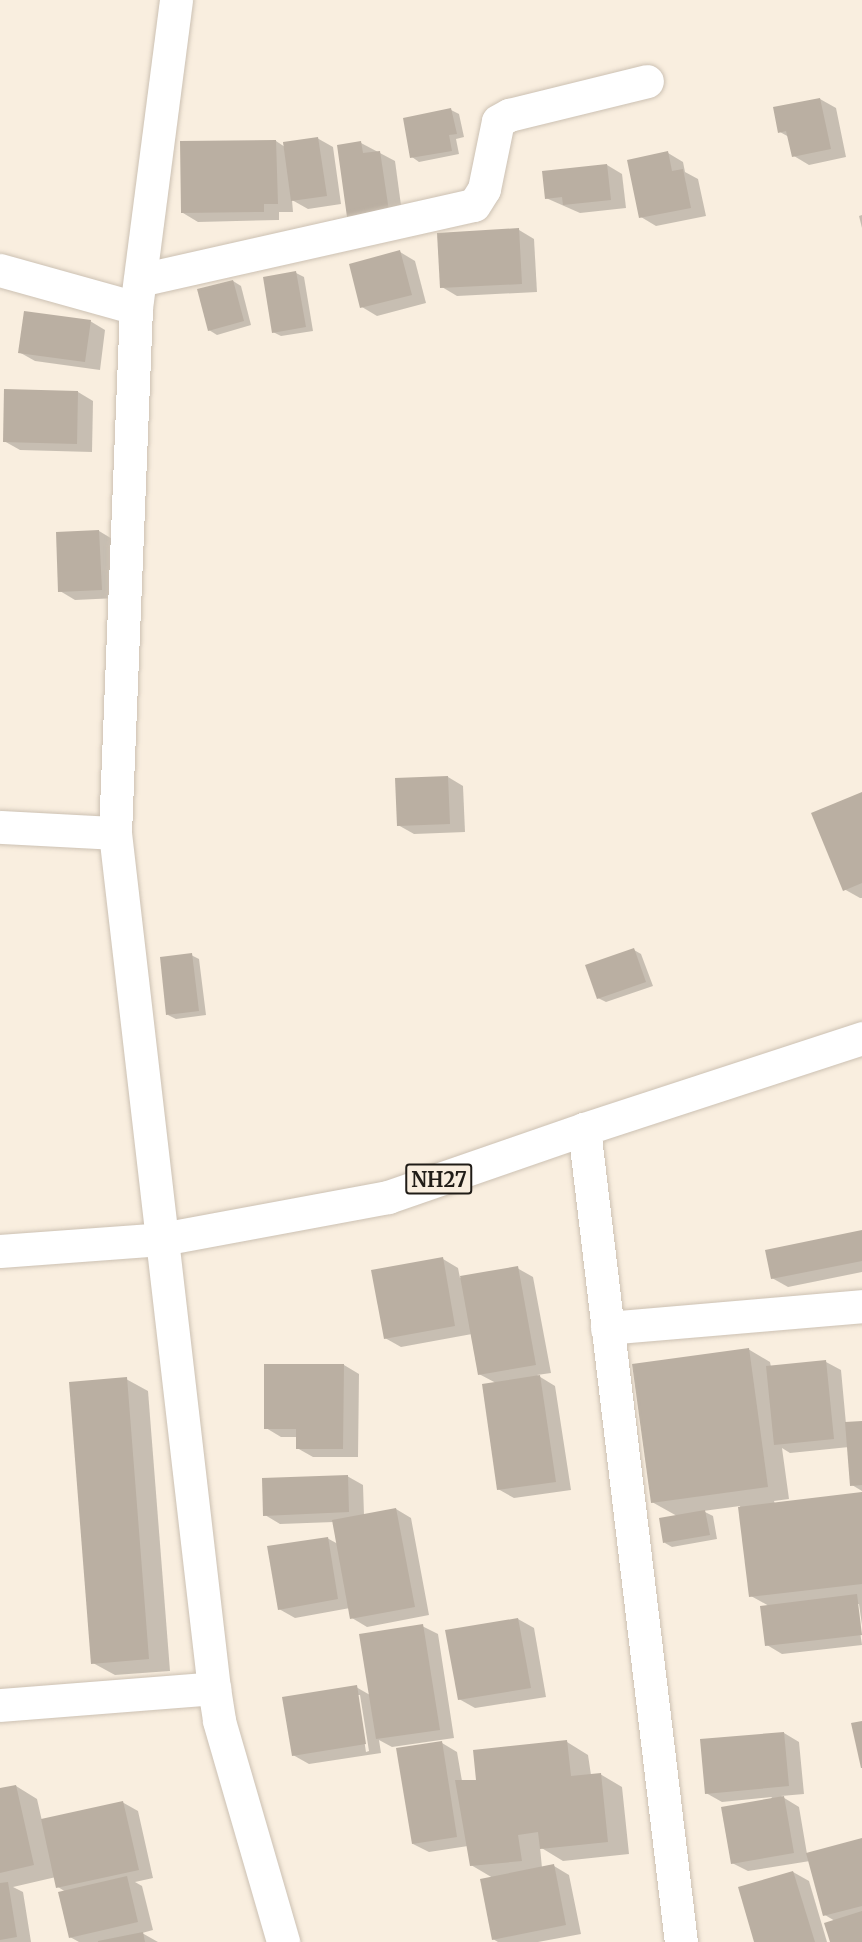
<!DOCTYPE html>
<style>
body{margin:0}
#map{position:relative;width:862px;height:1942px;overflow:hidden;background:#f9eedf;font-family:Merriweather,serif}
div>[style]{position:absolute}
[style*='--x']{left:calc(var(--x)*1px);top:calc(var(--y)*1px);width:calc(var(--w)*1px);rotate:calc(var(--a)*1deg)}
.shadow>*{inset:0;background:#0003}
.building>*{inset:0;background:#baafa2}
.roads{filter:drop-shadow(0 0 2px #ccc1b3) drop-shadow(0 0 2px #ccc1b3)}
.minor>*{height:33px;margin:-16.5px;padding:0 16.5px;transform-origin:16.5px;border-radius:16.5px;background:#fff}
.highway>*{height:33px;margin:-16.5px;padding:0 16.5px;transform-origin:16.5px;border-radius:16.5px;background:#fff}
span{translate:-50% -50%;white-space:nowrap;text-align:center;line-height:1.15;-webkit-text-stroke:4.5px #f9eedf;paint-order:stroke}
.shield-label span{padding:2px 4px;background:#f9eedf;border:2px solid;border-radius:4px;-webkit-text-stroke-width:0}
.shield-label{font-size:20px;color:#201c17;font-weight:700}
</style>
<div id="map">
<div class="shadow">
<i style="clip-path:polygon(820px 99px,836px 108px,846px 157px,809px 165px,794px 156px,789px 137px,780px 132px)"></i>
<i style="clip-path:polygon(451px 110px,459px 114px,464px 137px,456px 139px,459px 154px,419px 162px,412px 157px)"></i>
<i style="clip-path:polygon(317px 138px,333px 147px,341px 204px,308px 209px,292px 200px,293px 212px,279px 212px,279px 220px,198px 222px,183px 213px,276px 141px,285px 147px)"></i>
<i style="clip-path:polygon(361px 143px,395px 161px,403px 220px,364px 225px)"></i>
<i style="clip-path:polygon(668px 153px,683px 162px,685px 172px,698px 179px,706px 216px,656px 226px,641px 217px)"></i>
<i style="clip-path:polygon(607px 165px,622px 174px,626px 208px,580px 213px,546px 198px)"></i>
<i style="clip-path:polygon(862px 215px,862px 228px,859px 216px)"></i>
<i style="clip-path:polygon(519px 230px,534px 239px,537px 292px,457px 296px,442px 287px)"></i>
<i style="clip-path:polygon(400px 252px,415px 261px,426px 303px,377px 316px,362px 307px)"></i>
<i style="clip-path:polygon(296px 273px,304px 277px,313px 331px,281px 336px,273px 332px)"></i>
<i style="clip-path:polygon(233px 281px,241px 286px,251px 325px,217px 335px,209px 330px)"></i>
<i style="clip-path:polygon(90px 321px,105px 330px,100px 370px,35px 361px,19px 352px)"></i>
<i style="clip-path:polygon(78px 392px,93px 401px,92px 452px,20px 450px,4px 441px)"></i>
<i style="clip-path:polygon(99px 531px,114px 540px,117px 598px,75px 600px,60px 591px)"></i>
<i style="clip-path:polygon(448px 777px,463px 786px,465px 832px,414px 834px,398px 825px)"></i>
<i style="clip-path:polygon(862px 793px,862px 898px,860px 898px,844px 889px)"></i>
<i style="clip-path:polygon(634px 950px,641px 954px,653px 986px,606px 1002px,598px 998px)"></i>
<i style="clip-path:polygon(191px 955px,199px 959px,206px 1015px,176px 1019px,168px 1015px)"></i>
<i style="clip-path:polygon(862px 1232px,862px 1272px,788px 1287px,772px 1278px)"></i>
<i style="clip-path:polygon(443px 1259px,458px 1268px,460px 1278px,517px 1268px,533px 1277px,551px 1373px,537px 1375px,555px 1386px,571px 1490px,514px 1498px,498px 1489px,496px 1383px,479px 1374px,472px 1334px,401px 1347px,385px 1338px)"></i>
<i style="clip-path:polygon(748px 1349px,770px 1362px,771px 1367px,826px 1362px,841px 1370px,846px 1424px,862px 1422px,862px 1491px,852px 1485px,849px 1447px,790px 1453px,782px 1448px,789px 1499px,774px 1501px,775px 1504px,862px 1493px,862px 1625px,859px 1604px,856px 1604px,862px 1645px,782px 1654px,767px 1645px,769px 1606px,751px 1596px,740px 1506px,703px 1511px,713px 1516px,717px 1539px,672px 1547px,665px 1543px,677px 1516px,652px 1502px)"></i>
<i style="clip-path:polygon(344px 1365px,359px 1374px,358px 1457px,313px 1457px,297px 1448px,297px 1437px,281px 1437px,266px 1428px,265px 1366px)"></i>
<i style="clip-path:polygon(126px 1379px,148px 1391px,170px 1671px,115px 1675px,93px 1663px)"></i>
<i style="clip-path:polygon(347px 1476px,363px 1485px,364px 1515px,396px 1509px,411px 1518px,429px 1615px,367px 1627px,352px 1618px,350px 1608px,295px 1618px,279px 1609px,327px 1538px,338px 1544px,334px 1522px,280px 1524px,265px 1515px)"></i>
<i style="clip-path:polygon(518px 1619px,534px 1628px,546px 1697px,475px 1708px,459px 1699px)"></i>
<i style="clip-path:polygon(evenodd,422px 1626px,438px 1634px,454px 1738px,392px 1747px,379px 1740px,381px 1753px,309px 1764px,293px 1755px,356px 1687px,370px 1695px,422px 1626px,357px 1695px,360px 1695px,369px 1751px,366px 1752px,357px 1695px)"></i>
<i style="clip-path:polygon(784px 1733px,799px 1742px,804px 1794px,781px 1796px,799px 1807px,807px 1854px,862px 1840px,862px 1942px,832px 1942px,835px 1921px,825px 1915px,810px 1861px,748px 1871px,732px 1863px,772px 1797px,722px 1802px,706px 1793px)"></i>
<i style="clip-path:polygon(567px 1742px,588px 1755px,591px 1775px,600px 1774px,622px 1787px,629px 1854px,563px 1861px,540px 1847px,542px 1868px,554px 1866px,569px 1875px,581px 1934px,538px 1942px,498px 1942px,493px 1939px,493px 1878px,471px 1865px,468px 1846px,429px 1852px,413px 1844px,442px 1743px,457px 1752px,462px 1781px,478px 1782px)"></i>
<i style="clip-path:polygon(16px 1786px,37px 1799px,42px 1821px,122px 1802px,138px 1811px,153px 1878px,135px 1882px,142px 1886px,153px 1930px,142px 1933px,158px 1942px,79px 1942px,70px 1937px,66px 1892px,58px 1887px,56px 1877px,13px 1887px,23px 1892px,31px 1942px,0 1942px,0 1790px)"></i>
<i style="clip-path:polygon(793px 1872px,809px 1881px,827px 1942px,755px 1942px)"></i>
</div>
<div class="building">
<i style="clip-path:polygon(820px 98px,831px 149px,792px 157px,786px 131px,778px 133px,773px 107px)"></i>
<i style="clip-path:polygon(451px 108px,457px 134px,449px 135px,452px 151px,410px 158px,403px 118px)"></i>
<i style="clip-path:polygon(318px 137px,327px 196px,291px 201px,283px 142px)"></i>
<i style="clip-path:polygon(276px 140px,278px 204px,264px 204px,264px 212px,181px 213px,180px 141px)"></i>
<i style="clip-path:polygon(361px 141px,363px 153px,380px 151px,389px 211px,347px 217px,337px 145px)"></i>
<i style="clip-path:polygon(668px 151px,672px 171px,683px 169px,691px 208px,639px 218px,627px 160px)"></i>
<i style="clip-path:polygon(607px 164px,611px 200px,563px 205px,562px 197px,545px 199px,542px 171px)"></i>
<i style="clip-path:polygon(519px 228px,522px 284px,440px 288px,437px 233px)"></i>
<i style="clip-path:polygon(400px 250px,412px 295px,360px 308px,349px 264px)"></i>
<i style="clip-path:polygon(296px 271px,306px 327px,272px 333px,263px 277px)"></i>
<i style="clip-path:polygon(233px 280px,244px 321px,208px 331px,197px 289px)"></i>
<i style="clip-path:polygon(24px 311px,91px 320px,85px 362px,18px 353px)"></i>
<i style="clip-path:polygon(4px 389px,78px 391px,77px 444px,3px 442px)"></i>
<i style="clip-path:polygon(99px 530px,102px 590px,58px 592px,56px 532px)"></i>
<i style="clip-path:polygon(448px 776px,450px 824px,397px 826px,395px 778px)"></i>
<i style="clip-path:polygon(862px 792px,862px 883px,843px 891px,811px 813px)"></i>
<i style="clip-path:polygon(634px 948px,646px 982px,597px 999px,585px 965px)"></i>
<i style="clip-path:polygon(192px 953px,199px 1011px,166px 1015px,160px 957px)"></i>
<i style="clip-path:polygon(862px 1230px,862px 1261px,771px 1279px,765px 1250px)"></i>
<i style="clip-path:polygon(443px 1257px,455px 1326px,384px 1339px,371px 1270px)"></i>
<i style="clip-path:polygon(518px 1266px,536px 1365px,478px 1375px,460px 1276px)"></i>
<i style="clip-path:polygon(749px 1348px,768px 1487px,651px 1503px,632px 1364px)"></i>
<i style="clip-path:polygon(826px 1360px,834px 1439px,774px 1445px,766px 1366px)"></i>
<i style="clip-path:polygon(264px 1364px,344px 1364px,343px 1449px,296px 1449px,296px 1429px,264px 1429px)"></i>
<i style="clip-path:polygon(540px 1375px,556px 1482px,497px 1490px,482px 1384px)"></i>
<i style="clip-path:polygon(127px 1377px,149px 1659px,91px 1664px,69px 1382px)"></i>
<i style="clip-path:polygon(862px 1421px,862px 1485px,850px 1486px,845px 1422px)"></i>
<i style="clip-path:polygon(348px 1475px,349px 1512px,263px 1516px,262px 1478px)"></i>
<i style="clip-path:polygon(862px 1492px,862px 1584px,749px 1597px,738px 1507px)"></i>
<i style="clip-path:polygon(396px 1508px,415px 1607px,350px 1619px,332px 1520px)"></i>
<i style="clip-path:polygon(705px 1510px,710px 1535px,663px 1543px,659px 1518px)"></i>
<i style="clip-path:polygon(328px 1537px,338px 1599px,278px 1610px,267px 1546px)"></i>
<i style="clip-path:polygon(857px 1594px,862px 1635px,765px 1646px,760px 1606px)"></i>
<i style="clip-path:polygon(518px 1618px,531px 1688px,458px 1700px,445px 1630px)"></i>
<i style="clip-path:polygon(423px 1624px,440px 1730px,376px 1739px,359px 1634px)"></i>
<i style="clip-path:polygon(357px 1685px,366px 1744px,292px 1756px,282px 1697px)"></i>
<i style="clip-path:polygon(862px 1721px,862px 1768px,861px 1768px,851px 1723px)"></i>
<i style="clip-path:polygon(784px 1732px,789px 1786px,705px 1794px,700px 1739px)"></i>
<i style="clip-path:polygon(567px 1740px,571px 1776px,601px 1773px,608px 1842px,540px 1849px,538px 1832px,518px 1835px,522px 1861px,470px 1866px,455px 1780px,476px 1780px,473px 1750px)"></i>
<i style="clip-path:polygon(442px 1741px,457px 1837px,412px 1844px,396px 1748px)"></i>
<i style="clip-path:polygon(16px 1785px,34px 1865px,0 1873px,0 1788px)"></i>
<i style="clip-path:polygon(784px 1796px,794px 1853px,731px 1864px,721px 1807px)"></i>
<i style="clip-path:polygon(123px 1801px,139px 1870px,56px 1888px,41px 1819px)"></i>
<i style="clip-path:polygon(862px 1838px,862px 1906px,823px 1916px,806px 1853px)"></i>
<i style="clip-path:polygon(554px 1864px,566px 1925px,492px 1940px,480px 1879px)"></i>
<i style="clip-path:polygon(793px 1871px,815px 1942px,754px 1942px,738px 1887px)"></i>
<i style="clip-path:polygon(127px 1876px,138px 1922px,69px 1938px,58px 1892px)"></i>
<i style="clip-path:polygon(8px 1882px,17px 1937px,0 1940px,0 1883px)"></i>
<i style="clip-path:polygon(862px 1911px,862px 1942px,830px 1942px,824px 1923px)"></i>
<i style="clip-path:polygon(143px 1932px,145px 1942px,98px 1942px,98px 1941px)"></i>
</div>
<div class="roads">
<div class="minor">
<i style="--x:176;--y:0;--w:311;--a:97.4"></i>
<i style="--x:136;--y:308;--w:525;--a:92.29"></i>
<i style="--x:115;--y:833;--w:861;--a:83.4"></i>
<i style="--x:214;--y:1688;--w:33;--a:81"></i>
<i style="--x:219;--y:1721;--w:230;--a:73.8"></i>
<i style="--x:0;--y:270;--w:141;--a:15.6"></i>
<i style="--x:140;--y:280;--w:342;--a:-12.7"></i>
<i style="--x:474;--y:205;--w:19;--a:-58"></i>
<i style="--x:484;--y:189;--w:69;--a:-78.4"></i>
<i style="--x:498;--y:121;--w:13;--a:-29"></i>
<i style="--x:509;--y:115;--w:142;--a:-13.8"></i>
<i style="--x:0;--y:827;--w:115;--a:3"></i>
<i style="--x:584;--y:1129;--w:819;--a:83.2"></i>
<i style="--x:607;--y:1328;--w:256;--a:-4.9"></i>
<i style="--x:0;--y:1705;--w:215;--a:-4.5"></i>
</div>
<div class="highway">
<i style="--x:0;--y:1251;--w:162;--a:-4.2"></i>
<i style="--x:162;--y:1239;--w:230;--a:-10.5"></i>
<i style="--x:388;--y:1197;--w:207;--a:-19.1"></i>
<i style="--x:584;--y:1129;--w:293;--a:-18.1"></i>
</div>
</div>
<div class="shield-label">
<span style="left:439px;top:1179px">NH27</span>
</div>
</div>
